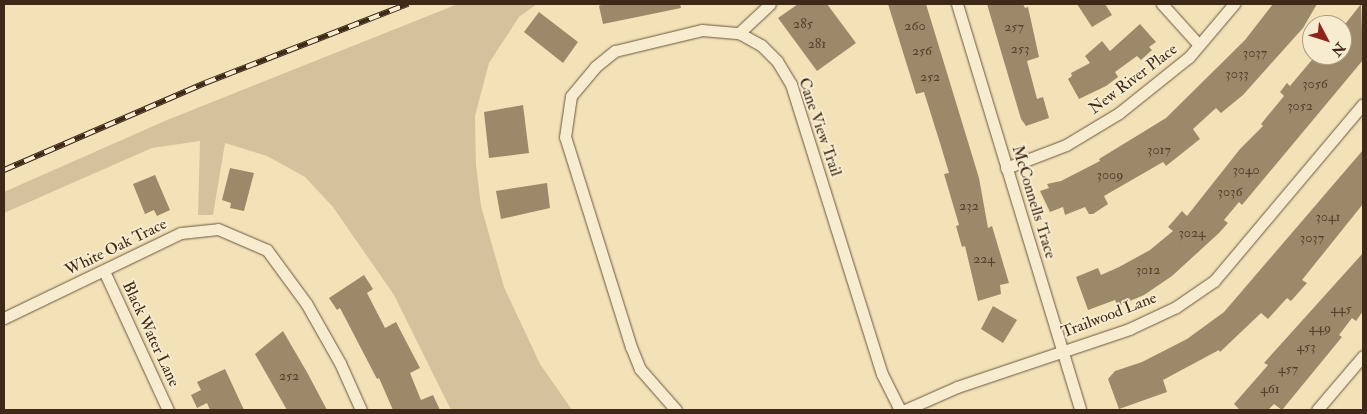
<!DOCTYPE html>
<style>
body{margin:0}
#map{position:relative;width:1367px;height:414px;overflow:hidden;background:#f3e2b7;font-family:"IM FELL Double Pica",serif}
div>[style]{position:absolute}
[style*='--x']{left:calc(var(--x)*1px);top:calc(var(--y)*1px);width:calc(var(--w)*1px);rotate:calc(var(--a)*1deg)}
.green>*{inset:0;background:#d4c29c}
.building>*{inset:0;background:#9c896a}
.roads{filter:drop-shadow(0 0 1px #6b563f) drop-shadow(0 0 1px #6b563f)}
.minor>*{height:11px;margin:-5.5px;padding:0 5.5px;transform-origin:5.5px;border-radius:5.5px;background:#f7ecd0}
.rail>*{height:5.5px;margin-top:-2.75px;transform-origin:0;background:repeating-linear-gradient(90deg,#f7ecd0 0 11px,#3e2817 0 22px);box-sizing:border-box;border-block:1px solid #3e2817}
span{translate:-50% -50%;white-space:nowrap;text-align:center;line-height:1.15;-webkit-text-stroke:4px #f7ecd0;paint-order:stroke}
.number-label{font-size:14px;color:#56402c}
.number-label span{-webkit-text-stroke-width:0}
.street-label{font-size:16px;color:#3e2817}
.frame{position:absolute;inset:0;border:5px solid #3e2817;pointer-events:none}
.north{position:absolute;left:1302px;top:15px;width:50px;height:50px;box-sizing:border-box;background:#f7ecd0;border:1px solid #ad9e86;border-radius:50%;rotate:130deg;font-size:14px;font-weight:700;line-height:20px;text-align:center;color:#3e2817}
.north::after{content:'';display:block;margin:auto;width:18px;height:22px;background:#8f2418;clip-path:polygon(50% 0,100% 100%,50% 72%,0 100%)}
</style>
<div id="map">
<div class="green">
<i style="clip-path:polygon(458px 4px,537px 4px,519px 17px,489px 63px,475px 116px,476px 165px,481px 206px,504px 287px,540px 364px,572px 410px,451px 410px,394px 295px,333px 207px,305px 177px,267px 156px,225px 143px,213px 215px,198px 215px,200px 141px,152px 148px,4px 213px,4px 192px,167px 120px)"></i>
</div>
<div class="building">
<i style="clip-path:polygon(603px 4px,680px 4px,681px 8px,603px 24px,599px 6px)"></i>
<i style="clip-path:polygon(798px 4px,827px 4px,856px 43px,817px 71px,778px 18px)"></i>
<i style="clip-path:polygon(888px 4px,926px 4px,979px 178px,988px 228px,992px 226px,1009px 283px,1000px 285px,1001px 294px,978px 301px,965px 246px,962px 247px,956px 226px,959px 225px,944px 174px,949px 173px,940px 143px,924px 92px,916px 94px)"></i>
<i style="clip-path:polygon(987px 4px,1023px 4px,1025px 8px,1028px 7px,1039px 57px,1027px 61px,1037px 99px,1043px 97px,1049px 118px,1026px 126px,1021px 119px)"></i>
<i style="clip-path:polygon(1077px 4px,1105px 4px,1112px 15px,1092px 27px)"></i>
<i style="clip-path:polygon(1273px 4px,1317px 4px,1303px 28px,1243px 95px,1221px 113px,1216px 108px,1193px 129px,1200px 139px,1166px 166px,1163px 162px,1104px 196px,1108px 204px,1093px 214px,1089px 214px,1085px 207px,1065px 215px,1063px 207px,1050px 212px,1040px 191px,1049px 188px,1047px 184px,1061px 181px,1100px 161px,1099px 159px,1166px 118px,1245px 40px)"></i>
<i style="clip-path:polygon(1361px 4px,1363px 60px,1242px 205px,1239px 202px,1224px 220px,1228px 223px,1219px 233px,1172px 276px,1144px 295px,1118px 306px,1115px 300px,1088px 310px,1076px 277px,1098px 268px,1101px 275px,1119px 267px,1150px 250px,1173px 231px,1168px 227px,1182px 211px,1187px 216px,1240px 149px,1263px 126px,1261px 124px,1284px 96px,1280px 92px,1287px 83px,1290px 86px,1316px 55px,1342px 55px,1342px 28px)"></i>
<i style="clip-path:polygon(539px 12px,578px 42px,563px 63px,524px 32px)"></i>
<i style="clip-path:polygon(1140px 24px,1156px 42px,1149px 47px,1152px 50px,1141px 60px,1137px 56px,1115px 72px,1118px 77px,1106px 86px,1079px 99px,1068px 79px,1072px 76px,1071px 73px,1090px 63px,1085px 56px,1102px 41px,1110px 51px)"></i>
<i style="clip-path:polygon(523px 105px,529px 153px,489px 158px,484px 112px)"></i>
<i style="clip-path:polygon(1363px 150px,1363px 204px,1302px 280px,1307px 283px,1291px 301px,1287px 298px,1268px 319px,1261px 313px,1220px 352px,1219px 350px,1163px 380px,1167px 392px,1119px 409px,1108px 379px,1115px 371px,1142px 362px,1187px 339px,1224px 312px)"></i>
<i style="clip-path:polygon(230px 168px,254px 173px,244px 211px,230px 208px,231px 203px,222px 200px)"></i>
<i style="clip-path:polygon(155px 175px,170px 210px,157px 216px,154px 210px,145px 214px,133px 184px)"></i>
<i style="clip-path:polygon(547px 183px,550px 208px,501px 219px,496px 191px)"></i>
<i style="clip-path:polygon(1363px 253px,1363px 311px,1356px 321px,1352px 318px,1339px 335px,1342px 337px,1282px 410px,1274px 404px,1268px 410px,1240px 410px,1234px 404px,1268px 365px,1264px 363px)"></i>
<i style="clip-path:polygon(364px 275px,373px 289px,367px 293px,385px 328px,396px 322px,420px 368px,410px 373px,421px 400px,433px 395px,440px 410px,393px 410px,379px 378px,377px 379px,340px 308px,337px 310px,329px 298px)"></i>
<i style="clip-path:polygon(993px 306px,1017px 320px,1003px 343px,981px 329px)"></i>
<i style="clip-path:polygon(283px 331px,308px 374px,327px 410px,287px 410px,255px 354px)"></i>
<i style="clip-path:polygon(225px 369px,244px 410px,210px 410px,207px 403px,197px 408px,191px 395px,201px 390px,197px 382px)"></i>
</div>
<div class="roads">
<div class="minor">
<i style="--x:957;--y:4;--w:424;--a:73.1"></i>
<i style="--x:1162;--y:4;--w:55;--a:47.9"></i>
<i style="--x:739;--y:33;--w:42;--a:-43.1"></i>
<i style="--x:1006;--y:168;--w:64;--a:-21"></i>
<i style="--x:1066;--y:145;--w:62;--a:-31.1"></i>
<i style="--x:1119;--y:113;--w:90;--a:-38.7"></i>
<i style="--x:1189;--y:57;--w:70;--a:-49.7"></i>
<i style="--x:104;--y:271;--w:153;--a:65.3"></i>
<i style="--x:4;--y:318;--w:196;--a:-25.7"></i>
<i style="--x:181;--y:233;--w:37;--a:-6"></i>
<i style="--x:218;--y:229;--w:53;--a:23.2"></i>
<i style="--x:267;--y:250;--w:66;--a:53.7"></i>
<i style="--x:306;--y:303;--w:69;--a:60.5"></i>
<i style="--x:340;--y:363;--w:51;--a:65.9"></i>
<i style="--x:676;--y:410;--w:55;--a:-131.3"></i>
<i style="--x:640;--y:369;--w:24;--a:-112"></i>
<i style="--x:631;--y:347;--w:220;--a:-107.4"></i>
<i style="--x:565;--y:137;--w:41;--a:-81.7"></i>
<i style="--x:571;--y:96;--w:38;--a:-50"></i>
<i style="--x:595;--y:67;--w:26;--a:-39"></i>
<i style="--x:615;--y:51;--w:89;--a:-13.6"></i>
<i style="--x:702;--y:30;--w:37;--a:5"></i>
<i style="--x:739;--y:33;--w:25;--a:29"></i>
<i style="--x:761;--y:45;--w:23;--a:45"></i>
<i style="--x:777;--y:61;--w:27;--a:59"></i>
<i style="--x:791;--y:84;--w:304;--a:72.6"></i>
<i style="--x:882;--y:374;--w:40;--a:63.4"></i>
<i style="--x:905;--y:410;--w:57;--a:-23.9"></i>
<i style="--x:957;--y:387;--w:182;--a:-18.6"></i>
<i style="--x:1129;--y:329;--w:52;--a:-25.1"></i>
<i style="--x:1176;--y:307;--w:46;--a:-34.4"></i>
<i style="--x:1214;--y:281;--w:231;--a:-49.9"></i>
<i style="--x:1317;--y:410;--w:71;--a:-49.6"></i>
</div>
</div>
<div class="rail">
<i style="--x:4;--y:170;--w:219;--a:-23.4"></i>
<i style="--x:205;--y:83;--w:218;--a:-21.3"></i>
</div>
<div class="number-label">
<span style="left:803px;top:24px">285</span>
<span style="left:915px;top:26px">260</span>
<span style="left:1014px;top:27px">257</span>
<span style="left:817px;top:44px">281</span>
<span style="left:1020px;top:49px">253</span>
<span style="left:922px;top:51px">256</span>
<span style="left:1255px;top:53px">3037</span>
<span style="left:1237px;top:74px">3033</span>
<span style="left:930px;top:77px">252</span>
<span style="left:1315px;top:84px">3056</span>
<span style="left:1300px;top:106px">3052</span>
<span style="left:1159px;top:150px">3017</span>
<span style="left:1246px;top:170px">3040</span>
<span style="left:1110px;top:175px">3009</span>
<span style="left:1230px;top:192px">3036</span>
<span style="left:969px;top:206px">232</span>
<span style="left:1328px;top:217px">3041</span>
<span style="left:1192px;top:233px">3024</span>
<span style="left:1312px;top:238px">3037</span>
<span style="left:984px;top:259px">224</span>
<span style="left:1148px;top:270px">3012</span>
<span style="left:1341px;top:309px">445</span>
<span style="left:1320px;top:328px">449</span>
<span style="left:1306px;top:347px">453</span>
<span style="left:1288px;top:369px">457</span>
<span style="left:289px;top:376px">252</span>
<span style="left:1270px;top:389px">461</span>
</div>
<div class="street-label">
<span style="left:1133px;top:79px;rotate:-37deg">New River Place</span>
<span style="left:820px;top:127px;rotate:71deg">Cane View Trail</span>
<span style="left:1034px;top:202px;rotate:73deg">McConnells Trace</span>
<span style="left:116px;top:247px;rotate:-26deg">White Oak Trace</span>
<span style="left:1109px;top:315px;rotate:-21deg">Trailwood Lane</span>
<span style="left:151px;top:334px;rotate:65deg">Black Water Lane</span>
</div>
<div class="frame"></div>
<div class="north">N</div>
</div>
